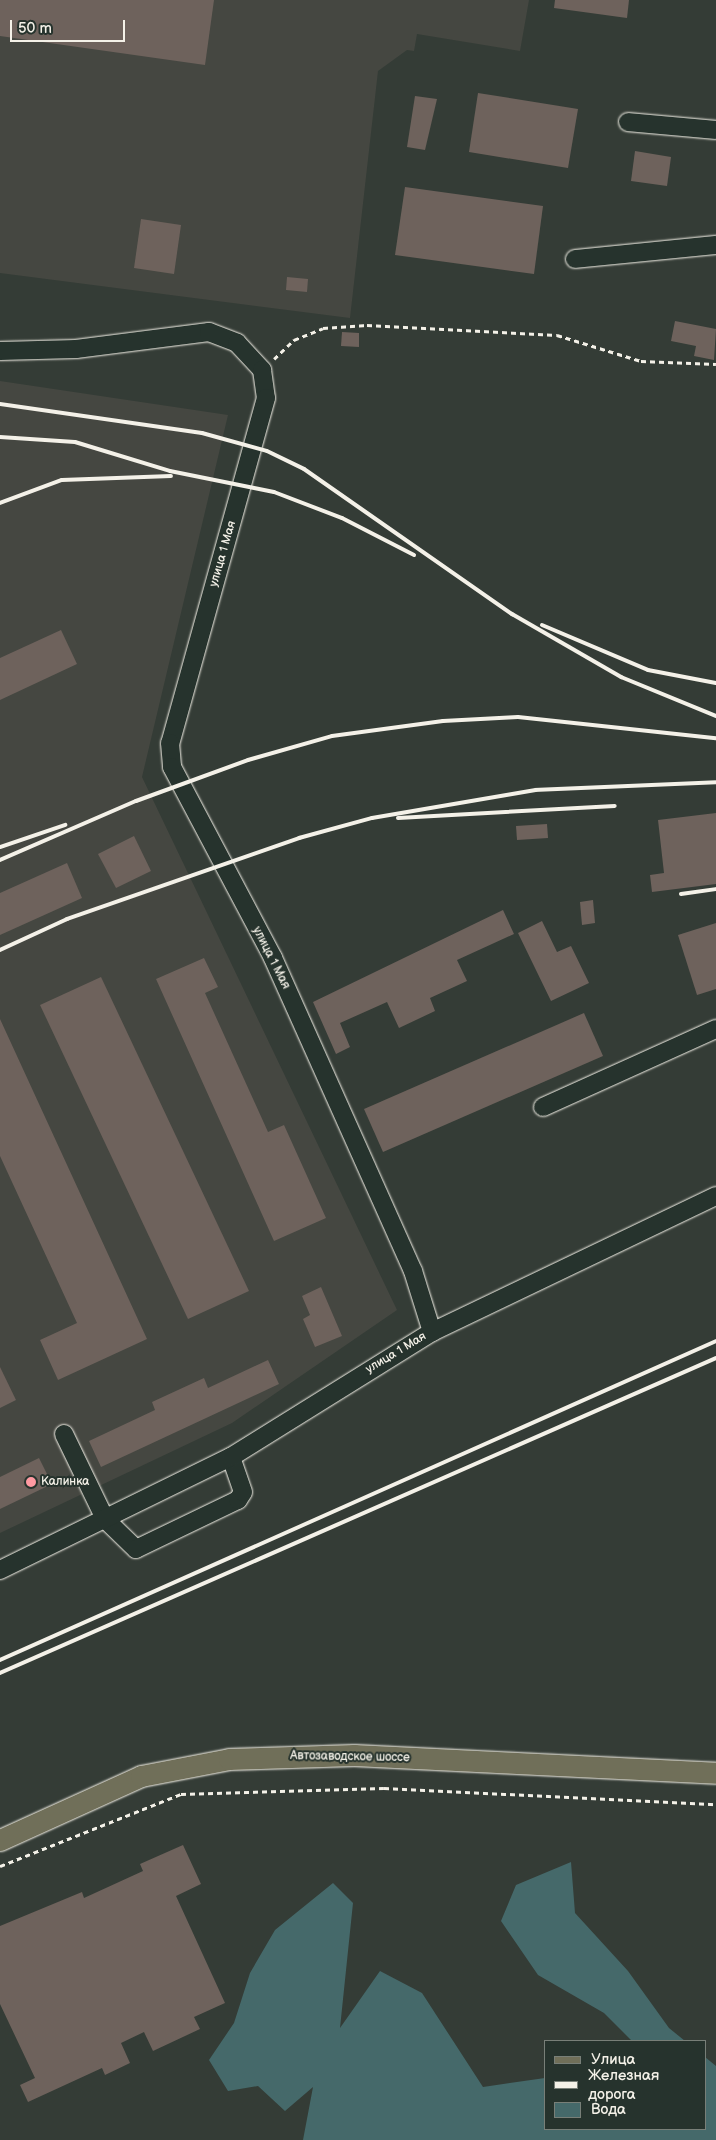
<!DOCTYPE html>
<meta charset="utf-8">
<style>
body{margin:0}
#map{position:relative;width:716px;height:2140px;overflow:hidden;background:#343c36;font-family:"Balsamiq Sans",sans-serif}
div>[style]{position:absolute}
[style*='--x']{left:calc(var(--x)*1px);top:calc(var(--y)*1px);width:calc(var(--w)*1px);rotate:calc(var(--a)*1deg)}
.built>*{inset:0;background:#454741}
.water>*{inset:0;background:#45696a}
.building>*{inset:0;background:#6e625c}
.path>*{height:2.5px;margin-top:-1.25px;transform-origin:0;background:repeating-linear-gradient(90deg,#f4f1e8 0 5px,transparent 0 9px)}
.roads{filter:drop-shadow(0 0 1px #f4f1e8) drop-shadow(0 0 1px #f4f1e8)}
.minor>*{height:18px;margin:-9px;padding:0 9px;transform-origin:9px;border-radius:9px;background:#26332d}
.major>*{height:21px;margin:-10.5px;padding:0 10.5px;transform-origin:10.5px;border-radius:10.5px;background:#706f59}
.rail>*{height:4px;margin:-2px;padding:0 2px;transform-origin:2px;border-radius:2px;background:#f4f1e8}
.dots>*{width:14px;height:14px;translate:-50% -50%;box-sizing:border-box;border:2px solid #26332d;border-radius:50%}
span{translate:-50% -50%;white-space:nowrap;text-align:center;line-height:1.15;-webkit-text-stroke:4px #26332d;paint-order:stroke}
.street-label{font-size:12px;color:#f4f1e8}
.poi-label{font-size:12px;color:#f4f1e8}
.left{translate:0 -50%;text-align:left}
.legend{position:absolute;left:544px;top:2040px;width:162px;height:90px;box-sizing:border-box;background:#26332d;border:1px solid #787f78;margin:0;padding:6px 9px;list-style:none;font-size:15px;color:#f4f1e8}
.legend li{display:flex;align-items:center;gap:10px;height:25px}
.legend b{width:25px;border:1px solid #787f78}
.scale{position:absolute;left:10px;top:20px;width:115px;height:22px;box-sizing:border-box;border:2px solid #f4f1e8;border-top:0;padding-left:6px;font-size:15px;line-height:18px;white-space:nowrap;color:#f4f1e8;-webkit-text-stroke:4px #26332d;paint-order:stroke}
</style>
<div id="map">
<div class="built">
<i style="clip-path:polygon(0 0,529px 0,520px 51px,417px 34px,414px 51px,407px 50px,378px 71px,350px 318px,0 273px)"></i>
<i style="clip-path:polygon(0 381px,228px 415px,142px 777px,397px 1310px,232px 1423px,0 1533px)"></i>
</div>
<div class="water">
<i style="clip-path:polygon(571px 1862px,575px 1913px,628px 1971px,669px 2028px,685px 2041px,632px 2041px,604px 2013px,538px 1975px,501px 1921px,516px 1885px)"></i>
<i style="clip-path:polygon(333px 1883px,353px 1903px,340px 2028px,380px 1971px,422px 1993px,483px 2087px,545px 2078px,545px 2129px,705px 2129px,705px 2057px,716px 2066px,716px 2140px,303px 2140px,313px 2087px,285px 2111px,258px 2086px,228px 2091px,209px 2060px,234px 2023px,250px 1973px,275px 1930px)"></i>
</div>
<div class="building">
<i style="clip-path:polygon(0 0,214px 0,205px 65px,0 36px)"></i>
<i style="clip-path:polygon(555px 0,629px 0,627px 18px,554px 8px)"></i>
<i style="clip-path:polygon(478px 93px,578px 109px,568px 168px,469px 152px)"></i>
<i style="clip-path:polygon(415px 96px,437px 99px,425px 150px,407px 147px)"></i>
<i style="clip-path:polygon(635px 151px,671px 157px,667px 186px,631px 181px)"></i>
<i style="clip-path:polygon(405px 187px,543px 206px,534px 274px,395px 255px)"></i>
<i style="clip-path:polygon(141px 219px,181px 225px,174px 274px,134px 268px)"></i>
<i style="clip-path:polygon(287px 277px,308px 279px,307px 292px,286px 290px)"></i>
<i style="clip-path:polygon(675px 321px,716px 329px,714px 360px,694px 356px,696px 346px,671px 341px)"></i>
<i style="clip-path:polygon(342px 332px,359px 333px,359px 347px,341px 346px)"></i>
<i style="clip-path:polygon(61px 630px,77px 664px,0 700px,0 658px)"></i>
<i style="clip-path:polygon(716px 813px,716px 884px,652px 892px,650px 875px,664px 873px,658px 820px)"></i>
<i style="clip-path:polygon(547px 824px,548px 838px,517px 840px,516px 826px)"></i>
<i style="clip-path:polygon(134px 836px,151px 871px,116px 888px,98px 854px)"></i>
<i style="clip-path:polygon(67px 863px,82px 898px,0 935px,0 893px)"></i>
<i style="clip-path:polygon(593px 900px,595px 923px,582px 925px,580px 902px)"></i>
<i style="clip-path:polygon(503px 910px,514px 934px,457px 960px,467px 981px,430px 998px,435px 1011px,399px 1028px,387px 1002px,340px 1023px,350px 1047px,336px 1054px,313px 1002px)"></i>
<i style="clip-path:polygon(542px 921px,557px 952px,571px 946px,589px 983px,551px 1001px,518px 933px)"></i>
<i style="clip-path:polygon(716px 923px,716px 989px,697px 995px,678px 935px)"></i>
<i style="clip-path:polygon(204px 958px,218px 987px,205px 993px,268px 1132px,284px 1125px,326px 1218px,274px 1241px,156px 979px)"></i>
<i style="clip-path:polygon(101px 977px,249px 1291px,188px 1319px,40px 1005px)"></i>
<i style="clip-path:polygon(584px 1013px,603px 1056px,383px 1152px,364px 1109px)"></i>
<i style="clip-path:polygon(0 1019px,147px 1339px,58px 1380px,40px 1340px,77px 1323px,0 1156px)"></i>
<i style="clip-path:polygon(321px 1287px,342px 1336px,315px 1347px,303px 1319px,310px 1315px,302px 1296px)"></i>
<i style="clip-path:polygon(268px 1360px,279px 1384px,101px 1467px,89px 1441px,155px 1410px,152px 1402px,204px 1378px,208px 1388px)"></i>
<i style="clip-path:polygon(0 1367px,16px 1400px,0 1408px)"></i>
<i style="clip-path:polygon(39px 1458px,52px 1484px,0 1509px,0 1477px)"></i>
<i style="clip-path:polygon(183px 1845px,201px 1884px,176px 1896px,225px 2003px,194px 2017px,200px 2029px,153px 2051px,144px 2032px,121px 2043px,130px 2063px,105px 2075px,102px 2068px,28px 2102px,20px 2085px,35px 2078px,0 2004px,0 1926px,82px 1892px,84px 1898px,143px 1871px,140px 1864px)"></i>
</div>
<div class="path">
<i style="--x:274;--y:359;--w:28;--a:-44"></i>
<i style="--x:294;--y:340;--w:31;--a:-22"></i>
<i style="--x:323;--y:328;--w:44;--a:-3.9"></i>
<i style="--x:367;--y:325;--w:190;--a:3"></i>
<i style="--x:557;--y:335;--w:88;--a:17.2"></i>
<i style="--x:641;--y:361;--w:75;--a:2.3"></i>
<i style="--x:0;--y:1866;--w:195;--a:-21.7"></i>
<i style="--x:181;--y:1794;--w:203;--a:-1.7"></i>
<i style="--x:384;--y:1788;--w:332;--a:2.8"></i>
</div>
<div class="roads">
<div class="minor">
<i style="--x:628;--y:122;--w:88;--a:5.2"></i>
<i style="--x:575;--y:259;--w:142;--a:-5.7"></i>
<i style="--x:0;--y:351;--w:76;--a:-1.5"></i>
<i style="--x:76;--y:349;--w:134;--a:-7.3"></i>
<i style="--x:209;--y:332;--w:30;--a:21"></i>
<i style="--x:237;--y:343;--w:37;--a:47"></i>
<i style="--x:262;--y:370;--w:28;--a:82"></i>
<i style="--x:266;--y:398;--w:358;--a:105.5"></i>
<i style="--x:170;--y:743;--w:24;--a:85"></i>
<i style="--x:172;--y:767;--w:216;--a:62.1"></i>
<i style="--x:273;--y:958;--w:343;--a:65.9"></i>
<i style="--x:413;--y:1271;--w:64;--a:72.7"></i>
<i style="--x:543;--y:1107;--w:190;--a:-24.3"></i>
<i style="--x:64;--y:1434;--w:94;--a:64.2"></i>
<i style="--x:105;--y:1519;--w:43;--a:44.1"></i>
<i style="--x:136;--y:1549;--w:113;--a:-25.7"></i>
<i style="--x:238;--y:1500;--w:9;--a:-58"></i>
<i style="--x:243;--y:1492;--w:37;--a:-109"></i>
<i style="--x:0;--y:1570;--w:257;--a:-26.1"></i>
<i style="--x:231;--y:1457;--w:237;--a:-31.9"></i>
<i style="--x:432;--y:1332;--w:315;--a:-25.6"></i>
</div>
<div class="major">
<i style="--x:0;--y:1840;--w:155;--a:-24.4"></i>
<i style="--x:141;--y:1776;--w:90;--a:-10.9"></i>
<i style="--x:229;--y:1759;--w:125;--a:-1.8"></i>
<i style="--x:354;--y:1755;--w:362;--a:2.8"></i>
</div>
</div>
<div class="rail">
<i style="--x:0;--y:404;--w:204;--a:8.2"></i>
<i style="--x:202;--y:433;--w:67;--a:15.5"></i>
<i style="--x:267;--y:451;--w:41;--a:25.9"></i>
<i style="--x:304;--y:469;--w:254;--a:34.9"></i>
<i style="--x:512;--y:614;--w:126;--a:30"></i>
<i style="--x:621;--y:677;--w:103;--a:22.3"></i>
<i style="--x:0;--y:437;--w:75;--a:3.8"></i>
<i style="--x:75;--y:442;--w:99;--a:17"></i>
<i style="--x:170;--y:471;--w:106;--a:11.4"></i>
<i style="--x:274;--y:492;--w:73;--a:20.9"></i>
<i style="--x:342;--y:518;--w:81;--a:27.2"></i>
<i style="--x:0;--y:503;--w:66;--a:-20.4"></i>
<i style="--x:62;--y:480;--w:109;--a:-2.1"></i>
<i style="--x:542;--y:625;--w:115;--a:23"></i>
<i style="--x:648;--y:670;--w:69;--a:10.8"></i>
<i style="--x:398;--y:818;--w:217;--a:-3.2"></i>
<i style="--x:0;--y:847;--w:69;--a:-18.7"></i>
<i style="--x:0;--y:860;--w:148;--a:-23.5"></i>
<i style="--x:136;--y:801;--w:119;--a:-20.1"></i>
<i style="--x:248;--y:760;--w:87;--a:-15.9"></i>
<i style="--x:332;--y:736;--w:112;--a:-7.7"></i>
<i style="--x:443;--y:721;--w:75;--a:-3.1"></i>
<i style="--x:518;--y:717;--w:199;--a:6.1"></i>
<i style="--x:681;--y:894;--w:35;--a:-8"></i>
<i style="--x:0;--y:950;--w:74;--a:-24.8"></i>
<i style="--x:67;--y:919;--w:246;--a:-19.2"></i>
<i style="--x:299;--y:838;--w:76;--a:-15.3"></i>
<i style="--x:372;--y:818;--w:166;--a:-9.7"></i>
<i style="--x:536;--y:790;--w:180;--a:-2.5"></i>
<i style="--x:0;--y:1660;--w:784;--a:-24.01"></i>
<i style="--x:0;--y:1673;--w:782;--a:-23.75"></i>
</div>
<div class="dots">
<i style="left:31px;top:1482px;background:#ff9aa2"></i>
</div>
<div class="street-label">
<span style="left:223px;top:554px;rotate:-74deg">улица 1 Мая</span>
<span style="left:271px;top:958px;rotate:63deg">улица 1 Мая</span>
<span style="left:396px;top:1353px;rotate:-31deg">улица 1 Мая</span>
<span style="left:350px;top:1757px;rotate:1deg">Автозаводское шоссе</span>
</div>
<div class="poi-label">
<span class="left" style="left:41px;top:1482px">Калинка</span>
</div>
<ul class="legend">
<li><b style="height:6px;background:#706f59"></b>Улица</li>
<li><b style="height:6px;background:#f4f1e8"></b>Железная дорога</li>
<li><b style="height:14px;background:#45696a"></b>Вода</li>
</ul>
<div class="scale">50 m</div>
</div>
